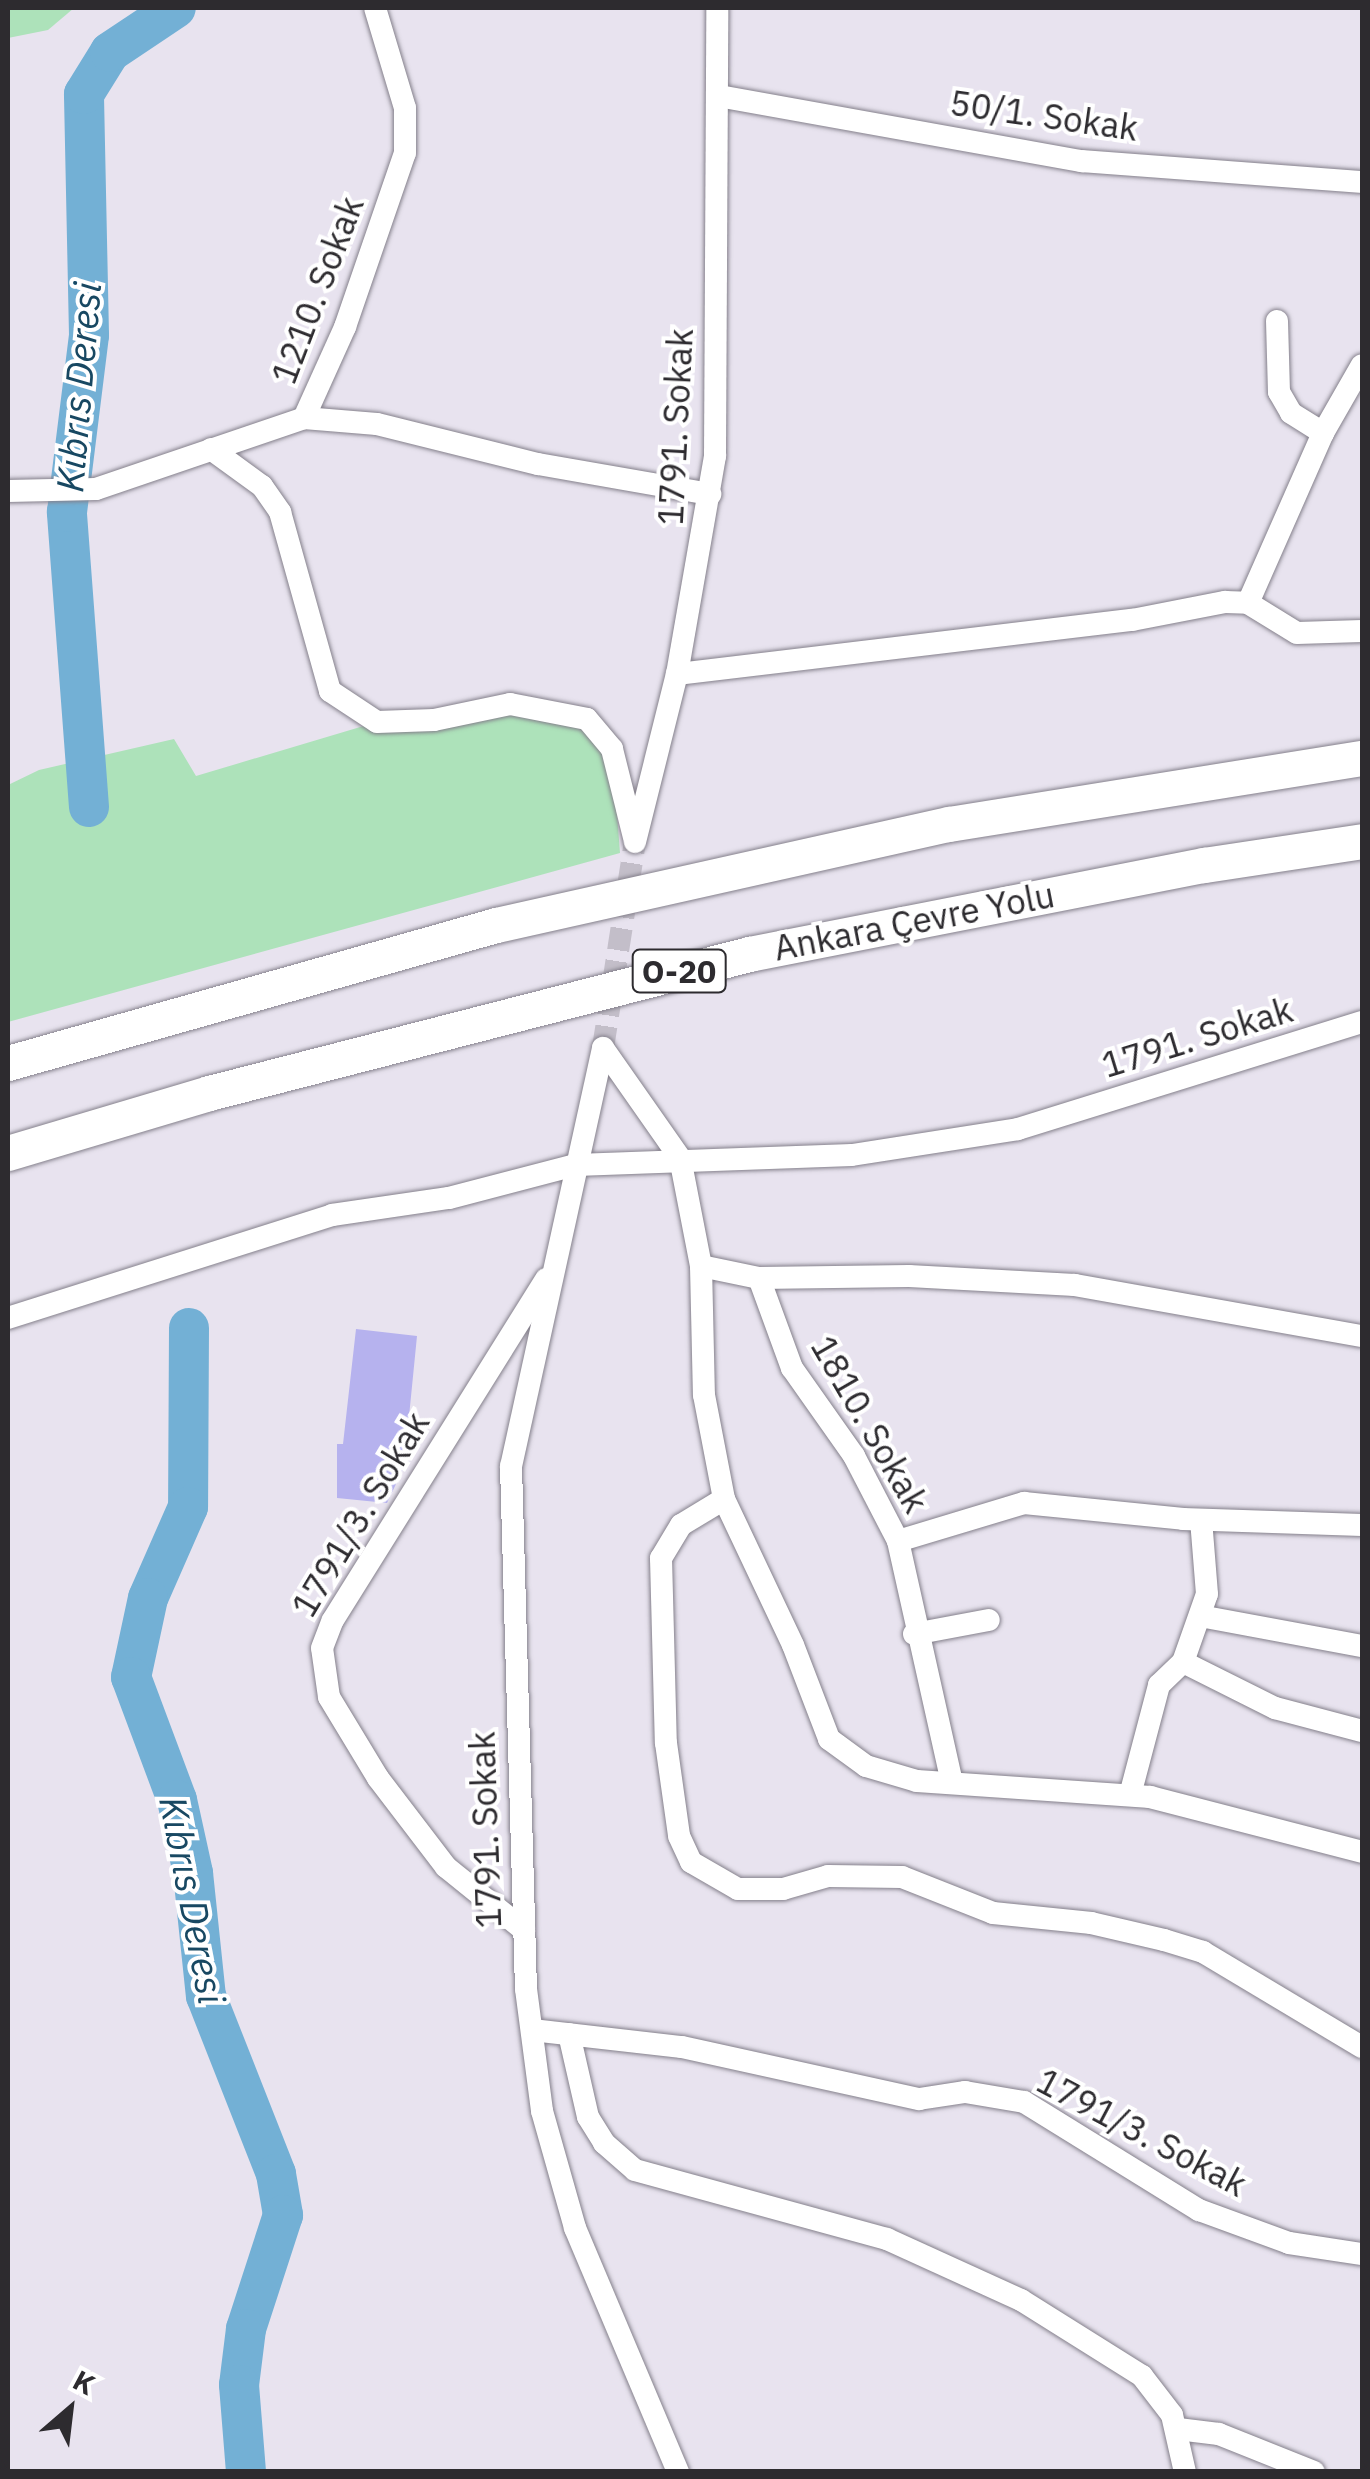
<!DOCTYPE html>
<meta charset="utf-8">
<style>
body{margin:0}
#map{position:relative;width:1370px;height:2479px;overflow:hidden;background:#e8e3ef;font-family:"IBM Plex Sans",sans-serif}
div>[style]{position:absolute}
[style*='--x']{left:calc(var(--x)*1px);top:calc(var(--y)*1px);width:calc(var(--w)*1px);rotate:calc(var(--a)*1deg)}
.green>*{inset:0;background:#ade2ba}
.river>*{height:40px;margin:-20px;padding:0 20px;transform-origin:20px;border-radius:20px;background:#73b0d5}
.building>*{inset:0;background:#b6b2ee}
.minor-tunnel>*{height:22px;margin-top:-11px;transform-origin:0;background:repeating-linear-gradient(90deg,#c3bec9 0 22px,transparent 0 33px)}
.roads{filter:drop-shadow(0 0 2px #84808b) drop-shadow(0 0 2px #84808b)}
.minor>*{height:22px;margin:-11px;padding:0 11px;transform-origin:11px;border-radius:11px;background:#fff}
.highway>*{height:35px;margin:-17.5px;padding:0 17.5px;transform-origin:17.5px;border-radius:17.5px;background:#fff}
span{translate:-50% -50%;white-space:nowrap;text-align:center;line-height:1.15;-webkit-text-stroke:8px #fff;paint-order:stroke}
.shield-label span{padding:2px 8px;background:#fff;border:2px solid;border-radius:8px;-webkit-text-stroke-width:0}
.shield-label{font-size:32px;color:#2d2b2f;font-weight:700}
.street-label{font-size:35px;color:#2d2b2f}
.water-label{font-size:38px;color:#184862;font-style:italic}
.frame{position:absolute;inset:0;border:10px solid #2d2b2f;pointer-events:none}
.north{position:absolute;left:20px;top:2359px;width:100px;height:100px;-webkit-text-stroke:8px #fff;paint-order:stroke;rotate:28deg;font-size:28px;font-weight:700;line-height:40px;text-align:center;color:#2d2b2f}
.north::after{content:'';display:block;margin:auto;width:35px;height:45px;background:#2d2b2f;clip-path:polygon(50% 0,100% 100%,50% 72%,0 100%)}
</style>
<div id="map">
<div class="green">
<i style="clip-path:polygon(8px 8px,74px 8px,48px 30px,8px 38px)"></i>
<i style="clip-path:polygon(559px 709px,612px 749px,620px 853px,8px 1022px,8px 785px,39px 770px,174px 739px,196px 776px,377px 722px)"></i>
</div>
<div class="river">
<i style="--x:89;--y:807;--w:296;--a:-94.3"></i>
<i style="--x:67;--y:512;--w:178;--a:-82.9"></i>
<i style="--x:89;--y:335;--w:241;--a:-91.2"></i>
<i style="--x:84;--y:94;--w:49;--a:-58.2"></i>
<i style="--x:110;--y:52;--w:79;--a:-33.7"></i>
<i style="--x:189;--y:1328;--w:179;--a:90.3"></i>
<i style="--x:188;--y:1507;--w:99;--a:113.7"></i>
<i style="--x:148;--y:1598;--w:81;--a:102.1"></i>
<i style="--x:131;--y:1677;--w:131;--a:69.5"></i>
<i style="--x:177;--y:1800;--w:75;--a:77.6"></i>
<i style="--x:193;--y:1873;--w:124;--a:84"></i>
<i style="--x:206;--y:1996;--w:191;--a:68.5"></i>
<i style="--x:276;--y:2174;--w:42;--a:80.3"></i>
<i style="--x:283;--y:2215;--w:120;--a:108"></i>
<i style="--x:246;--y:2329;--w:56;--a:97.1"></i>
<i style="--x:239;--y:2385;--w:87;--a:85.4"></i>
</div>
<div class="building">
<i style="clip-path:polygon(356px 1329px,417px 1336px,404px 1467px,387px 1503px,337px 1498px,337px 1444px,343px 1444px)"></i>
</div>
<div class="minor-tunnel">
<i style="--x:603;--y:1048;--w:208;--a:-81.2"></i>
</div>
<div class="roads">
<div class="minor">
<i style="--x:719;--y:96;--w:369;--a:10.2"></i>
<i style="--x:1082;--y:161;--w:281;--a:4.3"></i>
<i style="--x:1277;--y:321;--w:71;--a:88.4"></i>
<i style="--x:1279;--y:392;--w:24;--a:60"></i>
<i style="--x:1291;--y:413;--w:38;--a:32"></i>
<i style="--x:304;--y:418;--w:100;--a:-65.7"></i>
<i style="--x:345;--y:327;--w:184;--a:-71"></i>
<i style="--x:405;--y:153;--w:45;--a:-90"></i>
<i style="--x:405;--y:108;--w:104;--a:-106.7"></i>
<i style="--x:211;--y:449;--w:63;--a:36"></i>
<i style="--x:262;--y:486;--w:32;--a:55"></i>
<i style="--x:280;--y:512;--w:186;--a:74.4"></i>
<i style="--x:330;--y:691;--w:56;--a:33.4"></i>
<i style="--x:377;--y:722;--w:57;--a:-2"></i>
<i style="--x:434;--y:720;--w:78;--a:-11.9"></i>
<i style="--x:510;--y:704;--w:78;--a:11"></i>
<i style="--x:587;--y:719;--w:39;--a:50"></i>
<i style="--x:612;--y:749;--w:91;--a:76"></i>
<i style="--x:8;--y:491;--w:88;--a:-1.3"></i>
<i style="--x:96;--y:489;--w:220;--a:-18.8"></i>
<i style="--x:304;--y:418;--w:73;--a:4.7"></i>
<i style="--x:377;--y:424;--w:166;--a:14"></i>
<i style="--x:538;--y:464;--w:175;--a:9.9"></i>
<i style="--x:1248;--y:603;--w:186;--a:-66.2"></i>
<i style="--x:1323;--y:433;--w:78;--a:-60.2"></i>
<i style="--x:677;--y:674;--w:458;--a:-6.8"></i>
<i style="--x:1132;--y:620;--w:95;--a:-11"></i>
<i style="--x:1225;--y:602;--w:23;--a:2"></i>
<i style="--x:1248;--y:603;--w:57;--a:31.5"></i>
<i style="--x:1297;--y:633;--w:65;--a:-1.8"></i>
<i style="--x:635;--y:842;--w:173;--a:-76"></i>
<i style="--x:677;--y:674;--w:221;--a:-80.1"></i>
<i style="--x:715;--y:456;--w:448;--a:-89.7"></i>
<i style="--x:603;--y:1048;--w:428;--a:102.4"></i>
<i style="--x:511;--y:1466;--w:523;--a:88.36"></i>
<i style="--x:526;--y:1989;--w:123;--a:82.5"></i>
<i style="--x:542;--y:2111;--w:122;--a:74.2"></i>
<i style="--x:575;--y:2228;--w:265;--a:67.1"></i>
<i style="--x:603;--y:1048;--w:134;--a:55"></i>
<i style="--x:680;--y:1158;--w:110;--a:79"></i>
<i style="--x:701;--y:1266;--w:129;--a:88.7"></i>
<i style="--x:704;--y:1395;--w:106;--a:79.1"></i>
<i style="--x:724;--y:1499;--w:161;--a:64.7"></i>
<i style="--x:793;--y:1645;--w:101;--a:69"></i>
<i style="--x:829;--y:1739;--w:46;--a:36.1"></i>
<i style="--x:866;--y:1766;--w:53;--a:16.4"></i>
<i style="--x:917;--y:1781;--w:234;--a:3.9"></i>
<i style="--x:1150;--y:1797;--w:219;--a:14.5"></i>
<i style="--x:701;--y:1266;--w:59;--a:11.7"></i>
<i style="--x:759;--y:1278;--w:150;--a:-0.8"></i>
<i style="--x:909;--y:1276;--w:166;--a:3.1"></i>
<i style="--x:1075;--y:1285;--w:291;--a:10.1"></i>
<i style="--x:759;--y:1278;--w:96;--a:69.9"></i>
<i style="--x:792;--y:1368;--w:108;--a:54.8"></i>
<i style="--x:854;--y:1456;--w:96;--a:62.6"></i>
<i style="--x:898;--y:1541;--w:248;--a:77.4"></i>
<i style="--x:8;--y:1318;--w:340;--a:-17.6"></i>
<i style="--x:332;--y:1215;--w:118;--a:-8.3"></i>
<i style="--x:449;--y:1198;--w:131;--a:-14.6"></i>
<i style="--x:576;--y:1165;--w:276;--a:-2.1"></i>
<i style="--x:852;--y:1155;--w:168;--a:-8.9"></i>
<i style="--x:1018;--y:1129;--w:360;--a:-17.3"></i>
<i style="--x:724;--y:1499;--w:50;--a:148.8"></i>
<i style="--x:681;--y:1525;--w:39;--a:121"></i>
<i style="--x:661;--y:1558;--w:185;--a:88.5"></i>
<i style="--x:666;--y:1743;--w:94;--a:82"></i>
<i style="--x:679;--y:1836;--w:29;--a:65"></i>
<i style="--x:691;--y:1862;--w:54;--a:29.9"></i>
<i style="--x:738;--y:1889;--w:45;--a:0"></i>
<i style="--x:783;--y:1889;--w:47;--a:-16.1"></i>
<i style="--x:828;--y:1876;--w:74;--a:0.8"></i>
<i style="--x:902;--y:1877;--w:98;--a:21.6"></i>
<i style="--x:993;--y:1913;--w:99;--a:5.8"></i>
<i style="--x:1091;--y:1923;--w:75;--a:13.1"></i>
<i style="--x:1164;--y:1940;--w:41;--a:17.1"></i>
<i style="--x:1203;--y:1952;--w:185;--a:30.9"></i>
<i style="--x:898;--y:1541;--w:132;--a:-16.8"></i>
<i style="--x:1024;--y:1503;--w:160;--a:5.7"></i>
<i style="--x:1183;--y:1519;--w:179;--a:1.9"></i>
<i style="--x:1200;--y:1616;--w:165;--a:10.5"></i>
<i style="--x:914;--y:1634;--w:76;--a:-10.6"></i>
<i style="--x:1183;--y:1662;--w:103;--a:26.6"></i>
<i style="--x:1275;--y:1708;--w:90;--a:14.8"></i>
<i style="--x:1130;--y:1795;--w:114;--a:-75.2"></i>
<i style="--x:1159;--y:1685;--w:33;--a:-44"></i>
<i style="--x:1183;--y:1662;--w:72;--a:-70.6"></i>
<i style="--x:1207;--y:1594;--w:74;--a:-94.6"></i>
<i style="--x:524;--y:1930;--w:100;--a:-141.1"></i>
<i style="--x:446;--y:1867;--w:112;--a:-127.4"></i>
<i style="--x:378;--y:1778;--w:95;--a:-121.2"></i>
<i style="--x:329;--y:1697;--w:49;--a:-98.1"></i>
<i style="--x:322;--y:1648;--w:30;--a:-69"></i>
<i style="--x:333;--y:1620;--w:402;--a:-58"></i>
<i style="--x:532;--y:2030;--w:151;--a:6.5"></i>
<i style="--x:682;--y:2047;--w:243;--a:12.4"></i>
<i style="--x:919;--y:2099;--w:47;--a:-8.7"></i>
<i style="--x:965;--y:2092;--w:60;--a:9.6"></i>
<i style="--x:1024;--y:2102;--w:206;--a:31.7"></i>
<i style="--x:1199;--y:2210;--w:96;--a:20.1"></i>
<i style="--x:1289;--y:2243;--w:74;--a:8.6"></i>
<i style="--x:569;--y:2034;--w:85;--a:77.1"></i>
<i style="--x:588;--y:2117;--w:31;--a:58"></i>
<i style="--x:604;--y:2143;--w:41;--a:41.1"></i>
<i style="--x:635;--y:2170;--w:261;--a:15.3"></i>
<i style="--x:887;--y:2239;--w:147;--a:24.5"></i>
<i style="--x:1021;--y:2300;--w:143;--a:32.1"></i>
<i style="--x:1142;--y:2376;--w:49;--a:52.4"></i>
<i style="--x:1172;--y:2415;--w:58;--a:77.2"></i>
<i style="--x:1178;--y:2429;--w:41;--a:7"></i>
<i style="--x:1219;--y:2434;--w:102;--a:21.8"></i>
</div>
<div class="highway">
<i style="--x:8;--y:1063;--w:507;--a:-15.79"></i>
<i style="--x:496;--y:925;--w:464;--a:-12.6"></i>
<i style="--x:949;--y:824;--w:418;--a:-9.1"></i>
<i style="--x:8;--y:1153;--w:210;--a:-16.6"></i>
<i style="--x:209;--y:1093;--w:558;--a:-14.43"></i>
<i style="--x:749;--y:954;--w:464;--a:-11.1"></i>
<i style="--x:1204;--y:865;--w:160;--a:-8.6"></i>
</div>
</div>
<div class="shield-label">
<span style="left:679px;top:971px">O-20</span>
</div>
<div class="street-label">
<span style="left:1044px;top:115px;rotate:8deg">50/1. Sokak</span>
<span style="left:317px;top:290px;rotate:-69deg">1210. Sokak</span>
<span style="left:675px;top:427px;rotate:-87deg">1791. Sokak</span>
<span style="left:914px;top:921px;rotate:-11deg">Ankara Çevre Yolu</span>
<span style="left:1197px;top:1037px;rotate:-17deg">1791. Sokak</span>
<span style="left:870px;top:1424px;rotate:60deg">1810. Sokak</span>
<span style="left:360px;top:1514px;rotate:-59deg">1791/3. Sokak</span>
<span style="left:485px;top:1830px;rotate:-92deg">1791. Sokak</span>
<span style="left:1142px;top:2132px;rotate:28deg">1791/3. Sokak</span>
</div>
<div class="water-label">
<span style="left:78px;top:387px;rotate:-85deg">Kıbrıs Deresi</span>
<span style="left:193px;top:1900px;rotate:79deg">Kıbrıs Deresi</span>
</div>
<div class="frame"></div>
<div class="north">K</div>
</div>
